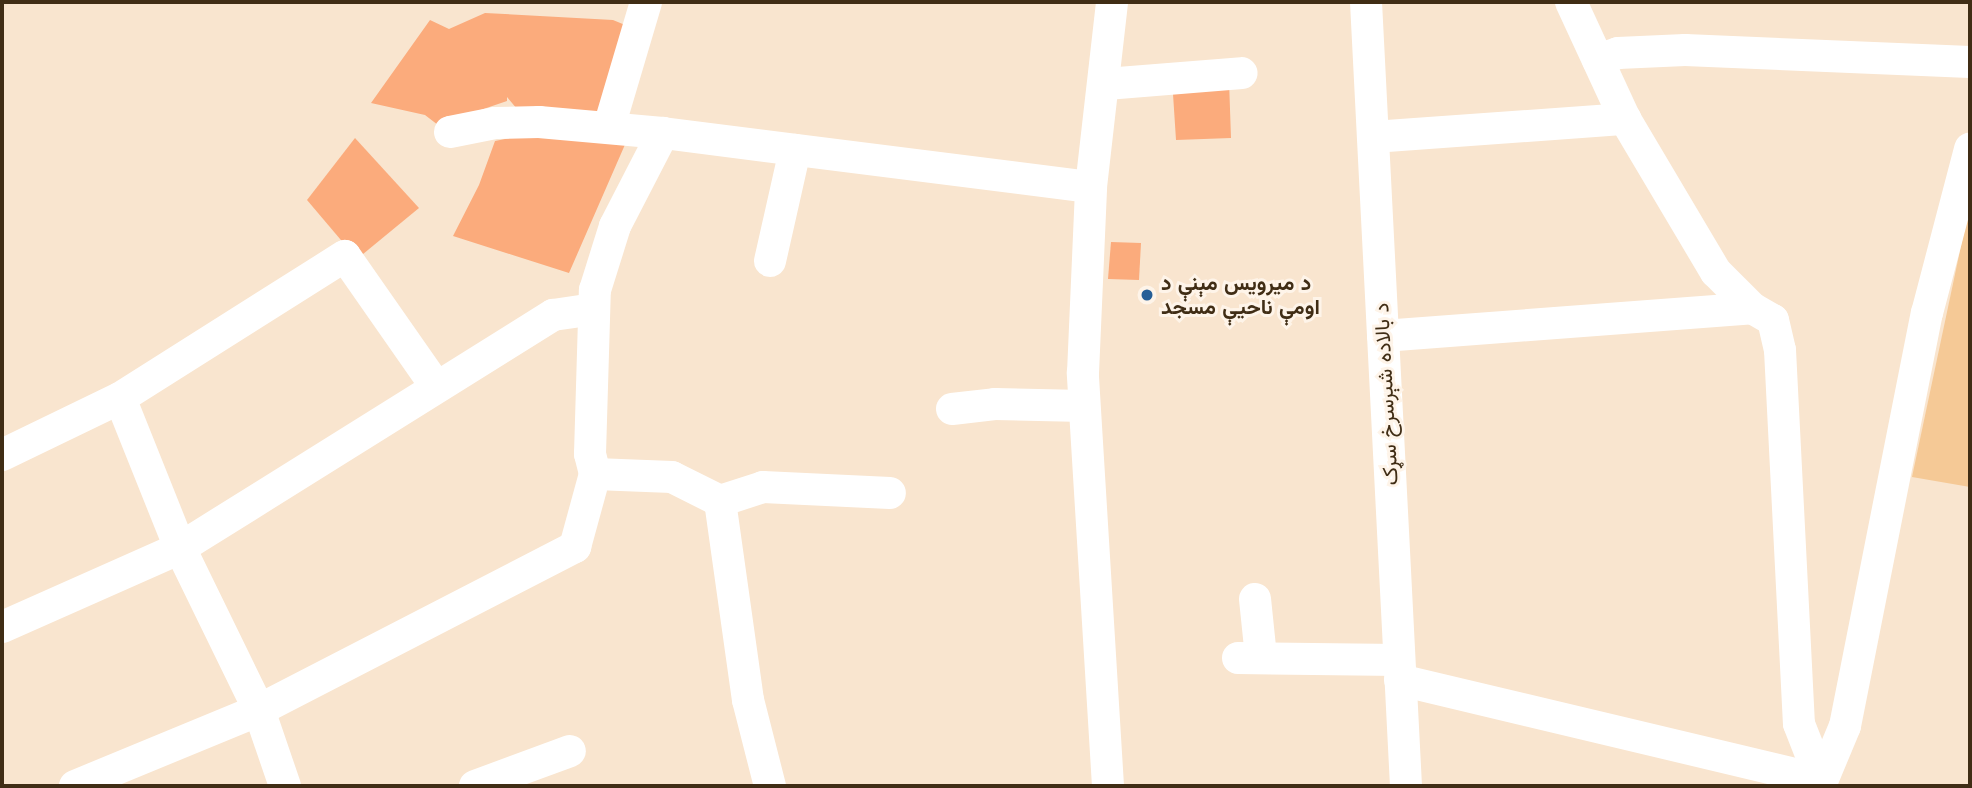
<!DOCTYPE html>
<meta charset="utf-8">
<style>
body{margin:0}
#map{position:relative;width:1972px;height:788px;overflow:hidden;background:#f9e5cf;font-family:Jost,Vazirmatn,sans-serif}
div>[style]{position:absolute}
[style*='--x']{left:calc(var(--x)*1px);top:calc(var(--y)*1px);width:calc(var(--w)*1px);rotate:calc(var(--a)*1deg)}
.green>*{inset:0;background:#f5c996}
.building>*{inset:0;background:#fbab7c}
.street>*{height:32px;margin:-16px;padding:0 16px;transform-origin:16px;border-radius:16px;background:#fff}
.dots>*{width:19px;height:19px;translate:-50% -50%;box-sizing:border-box;border:4px solid #fef4e9;border-radius:50%}
span{translate:-50% -50%;white-space:nowrap;text-align:center;line-height:1.15;-webkit-text-stroke:6px #fef4e9;paint-order:stroke}
.poi-label{font-size:21px;color:#402d15;font-weight:700}
.left{translate:0 -50%;text-align:left}
.street-label{font-size:21px;color:#402d15}
.frame{position:absolute;inset:0;border:4px solid #402d15;pointer-events:none}
</style>
<div id="map">
<div class="green">
<i style="clip-path:polygon(1968px 213px,1970px 213px,1970px 487px,1912px 477px)"></i>
</div>
<div class="building">
<i style="clip-path:polygon(485px 13px,613px 20px,630px 27px,597px 113px,523px 116px,507px 97px,507px 101px,457px 118px,447px 116px,438px 125px,425px 115px,371px 103px,430px 20px,449px 29px)"></i>
<i style="clip-path:polygon(1229px 80px,1231px 138px,1176px 140px,1173px 94px,1168px 93px)"></i>
<i style="clip-path:polygon(534px 133px,627px 140px,569px 273px,453px 236px,479px 185px,495px 141px)"></i>
<i style="clip-path:polygon(355px 138px,419px 208px,357px 259px,307px 200px)"></i>
<i style="clip-path:polygon(1111px 242px,1141px 243px,1139px 280px,1108px 279px)"></i>
</div>
<div class="street">
<i style="--x:1366;--y:2;--w:785;--a:87.08"></i>
<i style="--x:1571;--y:2;--w:129;--a:65.2"></i>
<i style="--x:1625;--y:119;--w:178;--a:59.3"></i>
<i style="--x:1716;--y:272;--w:51;--a:45"></i>
<i style="--x:1752;--y:308;--w:24;--a:30"></i>
<i style="--x:1773;--y:320;--w:31;--a:77"></i>
<i style="--x:1780;--y:350;--w:374;--a:87.1"></i>
<i style="--x:1799;--y:724;--w:60;--a:68.6"></i>
<i style="--x:1598;--y:60;--w:21;--a:-19"></i>
<i style="--x:1618;--y:53;--w:67;--a:-2.6"></i>
<i style="--x:1685;--y:50;--w:285;--a:2.4"></i>
<i style="--x:1106;--y:84;--w:136;--a:-4.6"></i>
<i style="--x:609;--y:127;--w:130;--a:-73.5"></i>
<i style="--x:450;--y:132;--w:46;--a:-11.3"></i>
<i style="--x:495;--y:123;--w:44;--a:-1.3"></i>
<i style="--x:539;--y:122;--w:124;--a:5.1"></i>
<i style="--x:1373;--y:137;--w:253;--a:-4.1"></i>
<i style="--x:770;--y:261;--w:114;--a:-77.3"></i>
<i style="--x:1383;--y:336;--w:370;--a:-4.3"></i>
<i style="--x:120;--y:398;--w:266;--a:-32.3"></i>
<i style="--x:345;--y:256;--w:157;--a:55.1"></i>
<i style="--x:952;--y:409;--w:43;--a:-6.6"></i>
<i style="--x:995;--y:404;--w:89;--a:1.3"></i>
<i style="--x:2;--y:455;--w:131;--a:-25.8"></i>
<i style="--x:120;--y:398;--w:162;--a:68.2"></i>
<i style="--x:180;--y:548;--w:180;--a:64"></i>
<i style="--x:259;--y:710;--w:80;--a:71.1"></i>
<i style="--x:595;--y:474;--w:77;--a:2.2"></i>
<i style="--x:672;--y:477;--w:54;--a:26.6"></i>
<i style="--x:720;--y:501;--w:201;--a:82"></i>
<i style="--x:748;--y:700;--w:89;--a:75.7"></i>
<i style="--x:720;--y:501;--w:45;--a:-18"></i>
<i style="--x:763;--y:487;--w:127;--a:2.7"></i>
<i style="--x:1255;--y:599;--w:58;--a:84.1"></i>
<i style="--x:2;--y:627;--w:195;--a:-23.9"></i>
<i style="--x:180;--y:548;--w:440;--a:-32"></i>
<i style="--x:553;--y:315;--w:41;--a:-8.3"></i>
<i style="--x:1238;--y:658;--w:161;--a:0.7"></i>
<i style="--x:1400;--y:680;--w:433;--a:13.4"></i>
<i style="--x:75;--y:786;--w:199;--a:-22.4"></i>
<i style="--x:259;--y:710;--w:356;--a:-27.3"></i>
<i style="--x:575;--y:547;--w:76;--a:-74.7"></i>
<i style="--x:595;--y:474;--w:21;--a:-104"></i>
<i style="--x:590;--y:454;--w:164;--a:-88.3"></i>
<i style="--x:595;--y:290;--w:67;--a:-72.6"></i>
<i style="--x:615;--y:226;--w:105;--a:-62.7"></i>
<i style="--x:663;--y:133;--w:431;--a:7.2"></i>
<i style="--x:475;--y:786;--w:101;--a:-20.2"></i>
<i style="--x:1108;--y:786;--w:414;--a:-93.5"></i>
<i style="--x:1083;--y:373;--w:186;--a:-87.5"></i>
<i style="--x:1091;--y:187;--w:186;--a:-83.5"></i>
<i style="--x:1820;--y:786;--w:65;--a:-67.4"></i>
<i style="--x:1845;--y:726;--w:421;--a:-78.8"></i>
<i style="--x:1927;--y:313;--w:170;--a:-75.3"></i>
</div>
<div class="dots">
<i style="left:1147px;top:295px;background:#265e96"></i>
</div>
<div class="poi-label">
<span class="left" style="left:1161px;top:295px">د ميرویس مېنې د<br>اومې ناحيې مسجد</span>
</div>
<div class="street-label">
<span style="left:1386px;top:394px;rotate:-93deg">د بالاده شېرسرخ سړک</span>
</div>
<div class="frame"></div>
</div>
